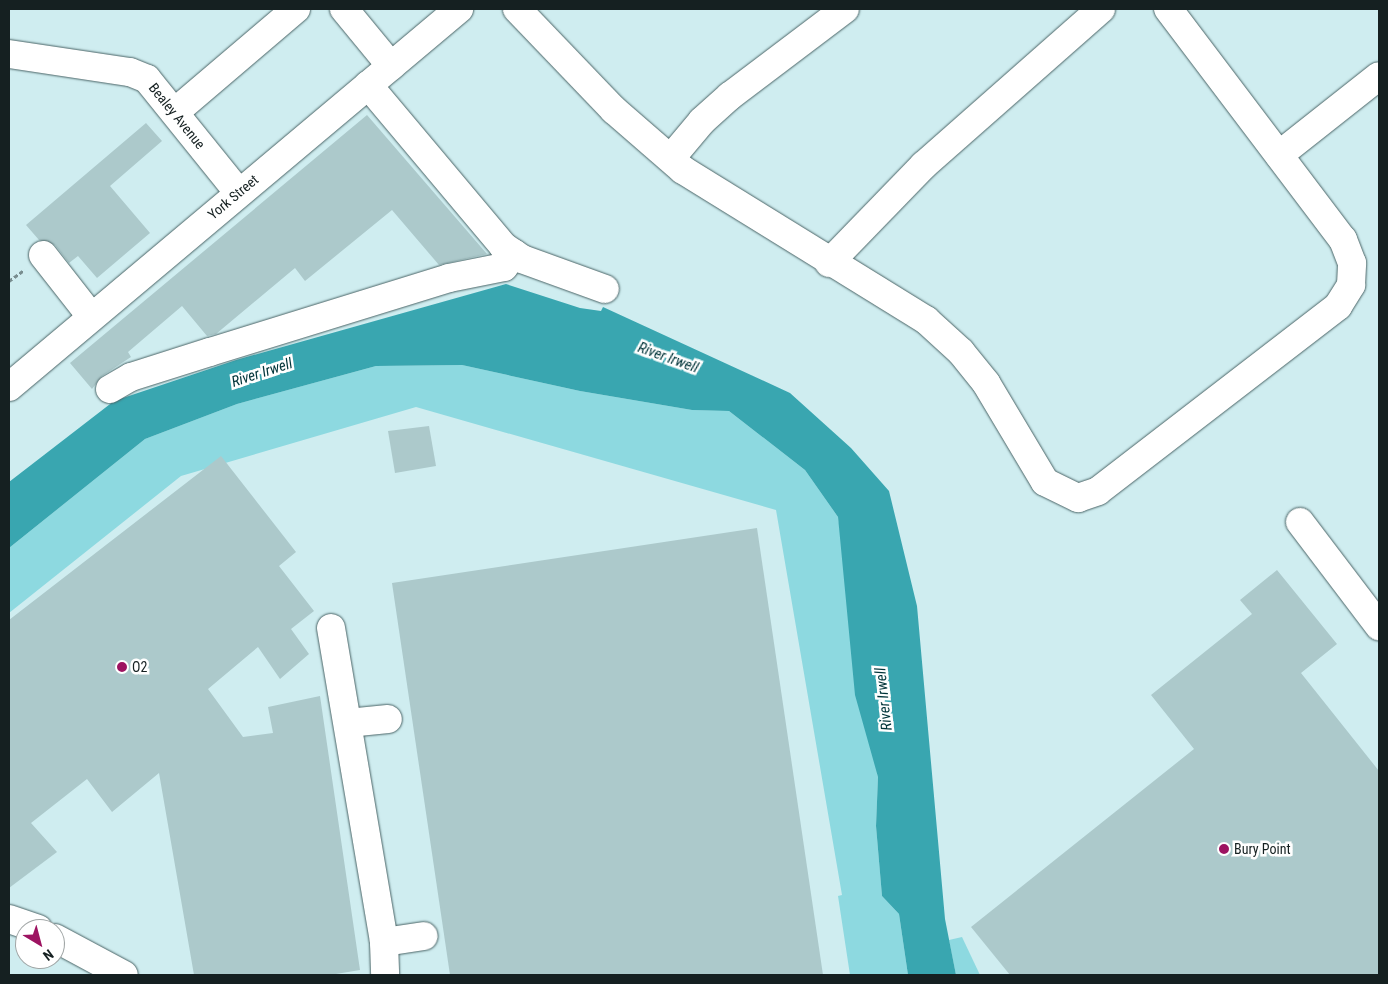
<!DOCTYPE html>
<style>
body{margin:0}
#map{position:relative;width:1388px;height:984px;overflow:hidden;background:#cfedf0;font-family:"Roboto Condensed",sans-serif}
div>[style]{position:absolute}
[style*='--x']{left:calc(var(--x)*1px);top:calc(var(--y)*1px);width:calc(var(--w)*1px);rotate:calc(var(--a)*1deg)}
.green>*{inset:0;background:#8dd9e0}
.water>*{inset:0;background:#39a6b0}
.building>*{inset:0;background:#acc9cb}
.path>*{height:3px;margin-top:-1.5px;transform-origin:0;background:repeating-linear-gradient(90deg,#788d8f 0 4px,transparent 0 6.5px)}
.roads{filter:drop-shadow(0 0 1px #4a6466) drop-shadow(0 0 1px #4a6466)}
.minor>*{height:28px;margin:-14px;padding:0 14px;transform-origin:14px;border-radius:14px;background:#fff}
.dots>*{width:14px;height:14px;translate:-50% -50%;box-sizing:border-box;border:2px solid #fff;border-radius:50%}
span{translate:-50% -50%;white-space:nowrap;text-align:center;line-height:1.15;-webkit-text-stroke:5px #fff;paint-order:stroke}
.street-label{font-size:14px;color:#152021}
.poi-label{font-size:14px;color:#152021}
.left{translate:0 -50%;text-align:left}
.water-label{font-size:15px;color:#003439;font-style:italic}
.frame{position:absolute;inset:0;border:10px solid #152021;pointer-events:none}
.north{position:absolute;left:15px;top:919px;width:50px;height:50px;box-sizing:border-box;background:#fff;border:1px solid #a1a6a6;border-radius:50%;rotate:143deg;font-size:14px;font-weight:700;line-height:20px;text-align:center;color:#152021}
.north::after{content:'';display:block;margin:auto;width:18px;height:22px;background:#9d1361;clip-path:polygon(50% 0,100% 100%,50% 72%,0 100%)}
</style>
<div id="map">
<div class="green">
<i style="clip-path:polygon(462px 365px,580px 391px,692px 410px,729px 411px,805px 470px,838px 517px,878px 777px,876px 826px,882px 896px,899px 914px,908px 975px,850px 975px,838px 896px,842px 895px,776px 510px,416px 407px,181px 476px,9px 613px,9px 548px,145px 439px,237px 404px,376px 366px)"></i>
<i style="clip-path:polygon(962px 937px,980px 975px,956px 975px,949px 940px)"></i>
</div>
<div class="water">
<i style="clip-path:polygon(506px 284px,580px 308px,601px 311px,603px 307px,790px 393px,851px 448px,889px 491px,917px 606px,945px 919px,956px 975px,908px 975px,899px 914px,882px 896px,876px 826px,878px 777px,855px 695px,838px 517px,805px 470px,729px 411px,692px 410px,580px 391px,462px 365px,376px 366px,237px 404px,145px 439px,9px 548px,9px 482px,114px 401px,236px 360px)"></i>
</div>
<div class="building">
<i style="clip-path:polygon(367px 115px,487px 254px,439px 265px,392px 210px,305px 281px,295px 268px,216px 334px,207px 336px,182px 306px,128px 352px,131px 357px,102px 376px,92px 389px,70px 363px)"></i>
<i style="clip-path:polygon(146px 123px,162px 141px,110px 186px,150px 233px,97px 278px,78px 256px,69px 263px,55px 245px,39px 240px,26px 225px)"></i>
<i style="clip-path:polygon(429px 426px,436px 466px,395px 473px,388px 431px)"></i>
<i style="clip-path:polygon(221px 456px,296px 552px,279px 566px,314px 611px,291px 629px,309px 654px,280px 679px,258px 647px,208px 689px,243px 737px,273px 733px,268px 707px,320px 696px,360px 970px,330px 975px,194px 975px,159px 773px,112px 812px,87px 779px,31px 823px,57px 852px,9px 888px,9px 620px)"></i>
<i style="clip-path:polygon(757px 528px,823px 975px,450px 975px,392px 583px)"></i>
<i style="clip-path:polygon(1277px 570px,1337px 644px,1301px 673px,1379px 771px,1379px 975px,1010px 975px,971px 927px,1194px 749px,1151px 695px,1252px 614px,1240px 600px)"></i>
</div>
<div class="path">
<i style="--x:9;--y:281;--w:19;--a:-36"></i>
</div>
<div class="roads">
<div class="minor">
<i style="--x:344;--y:9;--w:74;--a:50.5"></i>
<i style="--x:517;--y:9;--w:140;--a:46.2"></i>
<i style="--x:614;--y:110;--w:91;--a:41"></i>
<i style="--x:683;--y:170;--w:286;--a:31.7"></i>
<i style="--x:926;--y:320;--w:47;--a:42.4"></i>
<i style="--x:961;--y:352;--w:40;--a:51"></i>
<i style="--x:986;--y:383;--w:115;--a:59.2"></i>
<i style="--x:1045;--y:482;--w:37;--a:26"></i>
<i style="--x:1078;--y:498;--w:21;--a:-19"></i>
<i style="--x:1098;--y:491;--w:303;--a:-37.6"></i>
<i style="--x:1338;--y:306;--w:25;--a:-58"></i>
<i style="--x:1351;--y:285;--w:22;--a:-87"></i>
<i style="--x:1352;--y:263;--w:25;--a:-111"></i>
<i style="--x:1343;--y:240;--w:290;--a:-127.1"></i>
<i style="--x:9;--y:54;--w:122;--a:8.5"></i>
<i style="--x:130;--y:72;--w:18;--a:22"></i>
<i style="--x:147;--y:79;--w:146;--a:51.1"></i>
<i style="--x:368;--y:85;--w:210;--a:50"></i>
<i style="--x:503;--y:246;--w:23;--a:34"></i>
<i style="--x:522;--y:259;--w:88;--a:19.9"></i>
<i style="--x:175;--y:112;--w:159;--a:-40.4"></i>
<i style="--x:1279;--y:155;--w:127;--a:-38.3"></i>
<i style="--x:671;--y:158;--w:48;--a:-50"></i>
<i style="--x:702;--y:121;--w:38;--a:-42"></i>
<i style="--x:730;--y:96;--w:144;--a:-37.1"></i>
<i style="--x:43;--y:255;--w:76;--a:51.9"></i>
<i style="--x:829;--y:263;--w:136;--a:-45.9"></i>
<i style="--x:924;--y:165;--w:236;--a:-41.4"></i>
<i style="--x:9;--y:387;--w:588;--a:-40.03"></i>
<i style="--x:110;--y:389;--w:24;--a:-30"></i>
<i style="--x:131;--y:377;--w:83;--a:-17.6"></i>
<i style="--x:210;--y:352;--w:250;--a:-17.2"></i>
<i style="--x:449;--y:278;--w:56;--a:-11.3"></i>
<i style="--x:504;--y:267;--w:17;--a:-54"></i>
<i style="--x:1300;--y:522;--w:131;--a:52.8"></i>
<i style="--x:331;--y:628;--w:318;--a:80.4"></i>
<i style="--x:384;--y:942;--w:33;--a:88"></i>
<i style="--x:348;--y:723;--w:40;--a:-5.7"></i>
<i style="--x:9;--y:919;--w:31;--a:19"></i>
<i style="--x:55;--y:938;--w:78;--a:28.2"></i>
<i style="--x:384;--y:942;--w:40;--a:-8.5"></i>
</div>
</div>
<div class="dots">
<i style="left:122px;top:667px;background:#9d1361"></i>
<i style="left:1224px;top:849px;background:#9d1361"></i>
</div>
<div class="street-label">
<span style="left:177px;top:116px;rotate:51deg">Bealey Avenue</span>
<span style="left:233px;top:197px;rotate:-40deg">York Street</span>
</div>
<div class="poi-label">
<span class="left" style="left:132px;top:667px">O2</span>
<span class="left" style="left:1234px;top:849px">Bury Point</span>
</div>
<div class="water-label">
<span style="left:668px;top:358px;rotate:20deg">River Irwell</span>
<span style="left:262px;top:373px;rotate:-18deg">River Irwell</span>
<span style="left:884px;top:699px;rotate:-96deg">River Irwell</span>
</div>
<div class="frame"></div>
<div class="north">N</div>
</div>
